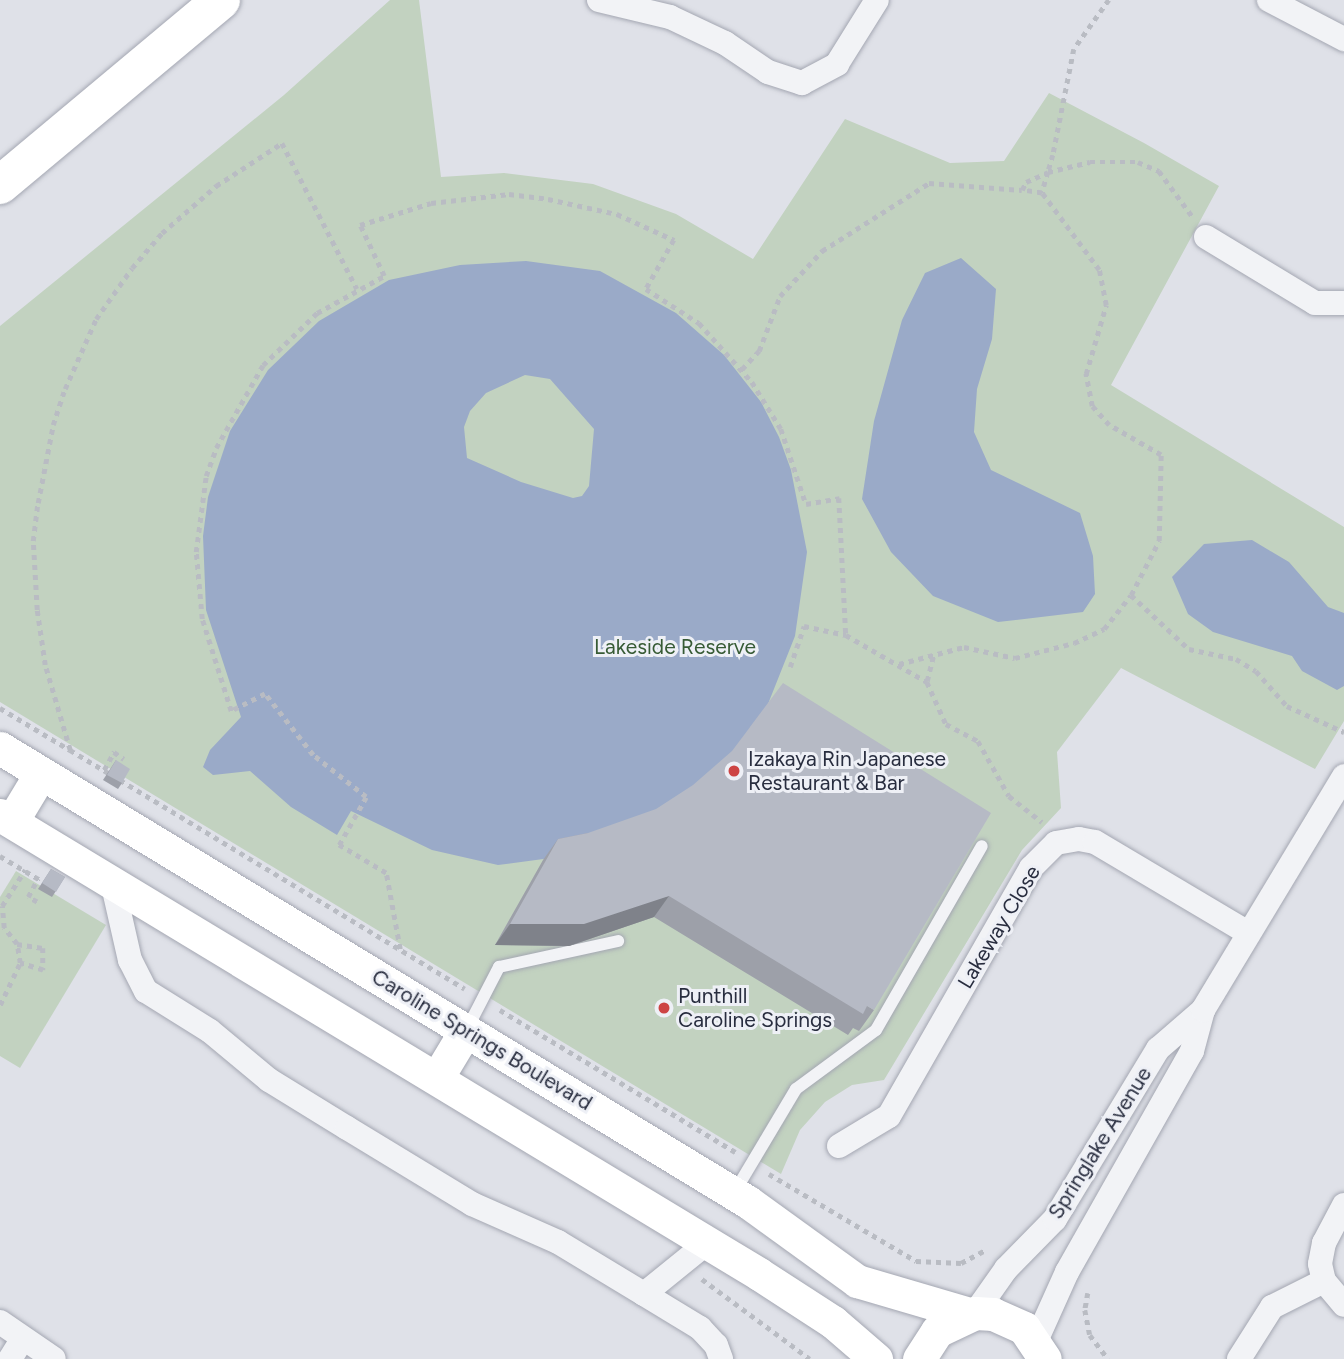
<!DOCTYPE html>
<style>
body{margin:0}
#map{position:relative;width:1344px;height:1359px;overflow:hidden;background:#dfe1e8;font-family:Figtree,sans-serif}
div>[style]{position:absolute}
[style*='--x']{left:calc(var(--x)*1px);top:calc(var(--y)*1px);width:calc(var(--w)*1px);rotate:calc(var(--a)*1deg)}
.green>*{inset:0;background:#c2d2c0}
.water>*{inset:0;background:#9aaac8}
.path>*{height:4.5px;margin-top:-2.25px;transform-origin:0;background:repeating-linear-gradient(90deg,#b9bcc3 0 5px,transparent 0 10px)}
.roads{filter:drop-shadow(0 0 2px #a4a7b2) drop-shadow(0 0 2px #a4a7b2)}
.service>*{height:12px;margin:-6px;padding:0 6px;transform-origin:6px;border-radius:6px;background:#f2f3f6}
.minor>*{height:24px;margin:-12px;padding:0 12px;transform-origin:12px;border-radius:12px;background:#f2f3f6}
.secondary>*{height:33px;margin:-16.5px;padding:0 16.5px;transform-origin:16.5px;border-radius:16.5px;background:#fff}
.motorway>*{height:38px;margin:-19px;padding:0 19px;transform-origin:19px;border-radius:19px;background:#fff}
.wall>*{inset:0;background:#9da0a9}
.shaded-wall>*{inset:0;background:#7f828a}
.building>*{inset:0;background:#b6bac5}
.dots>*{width:19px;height:19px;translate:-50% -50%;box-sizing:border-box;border:4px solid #eef0f6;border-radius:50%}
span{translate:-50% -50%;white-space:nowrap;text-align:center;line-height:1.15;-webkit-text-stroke:6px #eef0f6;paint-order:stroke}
.park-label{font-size:21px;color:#375b35}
.poi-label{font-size:21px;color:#282d3f}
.left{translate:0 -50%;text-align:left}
.street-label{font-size:21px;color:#282d3f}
</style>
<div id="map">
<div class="green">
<i style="clip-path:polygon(390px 0,419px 0,441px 177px,504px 173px,593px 184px,676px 214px,753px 259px,845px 119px,950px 163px,1004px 161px,1049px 93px,1144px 143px,1219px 186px,1111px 385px,1344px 527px,1344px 721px,1315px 769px,1121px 668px,1057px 752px,1061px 808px,1022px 850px,884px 1080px,852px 1085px,825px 1102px,800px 1130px,781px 1174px,0 702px,0 326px,284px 95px)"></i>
<i style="clip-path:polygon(16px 871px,106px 925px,20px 1068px,0 1056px,0 897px)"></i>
</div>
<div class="water">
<i style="clip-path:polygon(961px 258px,996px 289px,992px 339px,977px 389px,974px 432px,991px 470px,1080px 513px,1093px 556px,1095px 594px,1083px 612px,998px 622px,933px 596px,891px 552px,862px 499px,874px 421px,902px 320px,925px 273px)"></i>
<i style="clip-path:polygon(evenodd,526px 261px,600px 271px,676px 313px,724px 355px,761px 402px,779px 437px,791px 470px,807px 552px,795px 636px,768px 704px,745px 739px,678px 806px,573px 855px,498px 865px,432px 850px,351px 811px,337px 835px,291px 807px,250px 771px,213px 775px,203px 767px,210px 750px,241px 717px,206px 610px,203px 536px,208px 497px,230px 431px,268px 370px,319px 321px,389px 280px,460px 265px,526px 261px,525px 375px,550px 379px,594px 429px,589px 486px,582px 496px,573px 498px,521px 482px,467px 458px,464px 427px,470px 411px,486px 393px,525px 375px)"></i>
<i style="clip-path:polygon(1252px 540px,1289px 562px,1328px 607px,1344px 613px,1344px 686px,1337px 690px,1302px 671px,1292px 656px,1213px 632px,1188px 614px,1172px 577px,1204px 544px)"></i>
</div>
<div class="path">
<i style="--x:1109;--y:0;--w:60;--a:125.5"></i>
<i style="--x:1074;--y:49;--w:108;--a:101.2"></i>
<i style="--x:1053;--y:155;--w:18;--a:106"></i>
<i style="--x:1048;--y:172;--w:22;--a:106"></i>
<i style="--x:1042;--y:193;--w:20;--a:-171"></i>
<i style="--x:1022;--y:190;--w:9;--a:-63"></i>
<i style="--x:1026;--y:182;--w:24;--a:-24"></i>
<i style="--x:1048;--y:172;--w:43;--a:-13.4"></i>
<i style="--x:1090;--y:162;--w:48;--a:0"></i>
<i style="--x:1138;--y:162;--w:23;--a:23"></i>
<i style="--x:1159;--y:171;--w:56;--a:53.7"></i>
<i style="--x:742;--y:369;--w:25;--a:-47"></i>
<i style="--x:759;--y:351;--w:59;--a:-69.1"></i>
<i style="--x:780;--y:296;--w:62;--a:-47"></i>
<i style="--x:822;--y:251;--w:127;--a:-32.4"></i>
<i style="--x:929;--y:183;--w:93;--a:4.3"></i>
<i style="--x:1131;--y:595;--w:79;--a:43"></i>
<i style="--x:1189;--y:649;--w:48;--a:12"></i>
<i style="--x:1236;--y:659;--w:23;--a:31"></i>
<i style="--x:1256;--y:671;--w:47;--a:48.5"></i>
<i style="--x:1287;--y:706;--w:63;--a:24.5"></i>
<i style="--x:899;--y:664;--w:67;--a:-14.7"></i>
<i style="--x:964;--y:647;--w:52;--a:12.2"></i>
<i style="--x:1015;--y:658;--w:61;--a:-14.3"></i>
<i style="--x:1074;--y:643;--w:33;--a:-25"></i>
<i style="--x:1104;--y:629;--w:43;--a:-51.5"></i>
<i style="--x:1131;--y:595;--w:61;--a:-62.6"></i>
<i style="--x:1159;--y:541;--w:86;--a:-88.7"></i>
<i style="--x:1161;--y:455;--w:60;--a:-150"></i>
<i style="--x:1109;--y:425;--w:25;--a:-132"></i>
<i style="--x:1092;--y:406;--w:33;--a:-101"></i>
<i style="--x:1086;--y:374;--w:72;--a:-73.8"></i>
<i style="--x:1106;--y:305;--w:36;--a:-101"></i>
<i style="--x:1099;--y:270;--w:96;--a:-126.5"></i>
<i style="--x:790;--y:667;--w:43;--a:-71.1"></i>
<i style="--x:804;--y:626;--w:43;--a:12.1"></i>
<i style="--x:927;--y:681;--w:29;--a:-76"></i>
<i style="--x:0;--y:708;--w:82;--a:31"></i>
<i style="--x:70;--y:750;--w:89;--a:-106.4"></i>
<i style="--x:45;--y:665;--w:56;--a:-98.3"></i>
<i style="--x:37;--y:610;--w:69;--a:-93.3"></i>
<i style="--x:33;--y:541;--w:38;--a:-83"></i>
<i style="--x:38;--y:503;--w:79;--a:-79.1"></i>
<i style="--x:53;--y:425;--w:38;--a:-72"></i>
<i style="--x:65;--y:389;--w:77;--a:-66.1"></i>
<i style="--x:96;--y:319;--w:62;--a:-54.8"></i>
<i style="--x:132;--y:268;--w:46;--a:-49.4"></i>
<i style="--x:162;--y:233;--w:72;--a:-41"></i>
<i style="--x:216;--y:186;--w:79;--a:-33.1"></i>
<i style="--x:282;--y:143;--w:164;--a:62.8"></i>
<i style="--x:70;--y:750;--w:49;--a:30.8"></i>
<i style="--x:104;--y:770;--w:21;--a:-61"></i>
<i style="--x:114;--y:752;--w:12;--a:35"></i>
<i style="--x:120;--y:780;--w:403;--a:31.2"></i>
<i style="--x:0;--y:856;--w:55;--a:30.8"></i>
<i style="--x:37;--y:902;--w:10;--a:-151"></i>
<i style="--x:28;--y:897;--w:21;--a:-62"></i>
<i style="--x:17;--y:944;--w:26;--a:9"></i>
<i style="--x:43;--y:948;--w:22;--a:90"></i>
<i style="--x:43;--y:970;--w:24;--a:-163"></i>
<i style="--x:400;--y:949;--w:77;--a:-100.4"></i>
<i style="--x:386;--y:873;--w:55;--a:-149.2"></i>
<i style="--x:339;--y:845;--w:55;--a:-60.6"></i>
<i style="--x:366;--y:797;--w:68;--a:-141.6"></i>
<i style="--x:313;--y:755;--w:78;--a:-128.2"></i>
<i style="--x:265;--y:694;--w:38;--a:153"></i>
<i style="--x:231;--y:711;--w:96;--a:-107.5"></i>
<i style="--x:202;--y:619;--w:67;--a:-95.1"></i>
<i style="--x:196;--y:552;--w:77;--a:-82.5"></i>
<i style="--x:206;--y:476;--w:30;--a:-70"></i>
<i style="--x:216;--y:448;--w:95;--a:-60.5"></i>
<i style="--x:263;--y:365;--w:75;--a:-43.9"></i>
<i style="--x:317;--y:313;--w:77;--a:-28.9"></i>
<i style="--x:384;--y:276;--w:56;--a:-115.2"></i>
<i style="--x:360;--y:225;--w:74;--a:-17.2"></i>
<i style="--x:431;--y:203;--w:79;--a:-6.6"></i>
<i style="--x:509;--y:194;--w:39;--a:7"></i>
<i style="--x:548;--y:199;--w:71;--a:12.3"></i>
<i style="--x:617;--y:214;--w:63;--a:24.5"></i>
<i style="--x:674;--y:240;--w:56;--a:119.7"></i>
<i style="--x:646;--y:289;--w:63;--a:32.7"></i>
<i style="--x:699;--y:323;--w:79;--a:48.1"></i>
<i style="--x:752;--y:382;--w:55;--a:58.3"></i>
<i style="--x:781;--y:429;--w:79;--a:71.6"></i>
<i style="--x:806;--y:504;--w:34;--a:-10"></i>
<i style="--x:839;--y:498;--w:137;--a:87.1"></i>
<i style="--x:846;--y:635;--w:94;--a:30.1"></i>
<i style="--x:927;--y:682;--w:46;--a:65.7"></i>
<i style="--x:946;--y:724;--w:36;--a:28"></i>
<i style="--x:978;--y:741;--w:63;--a:60.6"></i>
<i style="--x:1009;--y:796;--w:42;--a:38.2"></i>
<i style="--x:0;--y:1005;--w:47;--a:-64.5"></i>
<i style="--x:20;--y:963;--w:19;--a:-99"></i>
<i style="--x:17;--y:944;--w:21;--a:-129"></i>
<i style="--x:4;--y:928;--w:22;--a:-95"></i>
<i style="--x:2;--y:906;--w:43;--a:-57.4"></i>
<i style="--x:500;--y:1010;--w:275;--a:31.1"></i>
<i style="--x:769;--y:1174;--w:171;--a:30.6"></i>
<i style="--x:916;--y:1261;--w:45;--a:2.5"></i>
<i style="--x:961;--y:1263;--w:26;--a:-28"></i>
<i style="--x:702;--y:1279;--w:134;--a:36.5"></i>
<i style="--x:1088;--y:1293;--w:17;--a:100"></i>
<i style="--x:1085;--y:1310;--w:25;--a:79"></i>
<i style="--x:1090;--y:1335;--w:30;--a:53"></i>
</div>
<div class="roads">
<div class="service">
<i style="--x:467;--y:1029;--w:70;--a:-62.7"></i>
<i style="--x:499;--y:967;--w:122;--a:-12.3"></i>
<i style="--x:734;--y:1193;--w:121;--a:-59.2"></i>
<i style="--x:796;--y:1089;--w:99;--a:-36.4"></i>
<i style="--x:876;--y:1030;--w:212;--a:-60.1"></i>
</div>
<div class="minor">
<i style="--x:599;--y:0;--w:73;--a:13.5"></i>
<i style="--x:670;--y:17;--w:61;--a:25.3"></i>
<i style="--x:725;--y:43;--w:52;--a:34"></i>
<i style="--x:768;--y:72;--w:36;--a:18"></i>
<i style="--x:802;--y:83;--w:40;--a:-28"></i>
<i style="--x:837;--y:64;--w:75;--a:-58"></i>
<i style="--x:1269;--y:0;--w:85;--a:27.5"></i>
<i style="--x:1206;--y:237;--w:127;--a:31.2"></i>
<i style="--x:1315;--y:303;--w:29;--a:0"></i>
<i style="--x:112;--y:881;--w:81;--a:77.2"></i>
<i style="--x:130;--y:960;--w:35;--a:63"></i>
<i style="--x:146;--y:991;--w:75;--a:32"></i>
<i style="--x:210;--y:1031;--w:77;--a:39.7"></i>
<i style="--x:269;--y:1080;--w:92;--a:31.6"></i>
<i style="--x:347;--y:1128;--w:146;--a:31.3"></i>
<i style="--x:472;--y:1204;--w:94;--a:23.8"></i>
<i style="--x:558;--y:1242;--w:100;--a:31.2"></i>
<i style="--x:644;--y:1294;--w:81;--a:-39"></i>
<i style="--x:839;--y:1146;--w:58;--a:-31"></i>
<i style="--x:889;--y:1116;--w:286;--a:-60.2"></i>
<i style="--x:1031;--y:868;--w:35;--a:-45"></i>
<i style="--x:1056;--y:843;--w:23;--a:-10"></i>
<i style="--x:1079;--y:839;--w:16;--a:11"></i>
<i style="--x:1095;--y:842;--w:178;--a:30.7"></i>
<i style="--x:1344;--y:1205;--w:43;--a:117.8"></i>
<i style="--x:1324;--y:1243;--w:21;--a:101"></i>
<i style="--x:1320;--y:1264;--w:17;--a:77"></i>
<i style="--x:1324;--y:1281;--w:31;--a:50"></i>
<i style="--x:644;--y:1294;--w:66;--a:31.3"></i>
<i style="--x:700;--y:1328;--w:23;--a:47"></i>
<i style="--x:716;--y:1345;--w:15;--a:70"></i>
<i style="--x:975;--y:1313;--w:54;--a:-54.8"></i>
<i style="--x:1006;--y:1269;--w:70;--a:-45.6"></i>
<i style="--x:1055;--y:1219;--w:199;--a:-58.8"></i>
<i style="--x:1158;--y:1049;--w:60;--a:-40.9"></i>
<i style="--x:0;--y:1322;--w:65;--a:34.4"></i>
<i style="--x:1036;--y:1341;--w:76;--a:-65.8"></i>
<i style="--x:1067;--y:1272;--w:254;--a:-60.5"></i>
<i style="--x:1192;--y:1051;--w:42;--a:-75"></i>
<i style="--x:1203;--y:1010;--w:273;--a:-58.9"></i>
<i style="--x:10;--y:1359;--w:22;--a:-58"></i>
<i style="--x:1239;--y:1359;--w:62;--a:-57.6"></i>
<i style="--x:1272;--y:1307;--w:58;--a:-26.6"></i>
</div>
<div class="secondary">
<i style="--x:0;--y:748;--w:875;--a:31.26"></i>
<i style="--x:748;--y:1202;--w:135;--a:35.9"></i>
<i style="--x:857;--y:1281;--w:117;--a:16.4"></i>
<i style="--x:0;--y:815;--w:887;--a:31.16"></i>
<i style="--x:759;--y:1274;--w:88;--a:33"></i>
<i style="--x:833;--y:1322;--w:57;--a:40.7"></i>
<i style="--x:12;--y:821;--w:56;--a:-58.9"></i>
<i style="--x:437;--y:1078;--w:56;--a:-58.9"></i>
<i style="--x:919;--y:1359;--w:33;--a:-57"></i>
<i style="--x:937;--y:1331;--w:42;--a:-25.3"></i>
<i style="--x:975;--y:1313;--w:18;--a:3"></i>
<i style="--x:993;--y:1314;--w:34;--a:24"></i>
<i style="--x:1024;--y:1328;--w:37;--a:56"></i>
</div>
<div class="motorway">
<i style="--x:0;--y:185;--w:288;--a:-39.9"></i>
</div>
</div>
<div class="wall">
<i style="clip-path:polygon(116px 760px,122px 783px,118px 789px,103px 780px)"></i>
<i style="clip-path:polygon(588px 833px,874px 1010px,859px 1031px,853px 1028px,848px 1035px,654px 917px,569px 946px,495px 945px,543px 860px,558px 839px)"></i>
<i style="clip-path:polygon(51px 869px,65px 877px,52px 897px,38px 889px)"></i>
</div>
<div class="shaded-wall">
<i style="clip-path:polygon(669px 896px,654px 917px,569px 946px,495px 945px,510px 924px)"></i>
</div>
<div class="building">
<i style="clip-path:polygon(783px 683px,991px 813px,874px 1010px,867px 1006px,863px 1014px,669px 896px,584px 924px,510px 924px,558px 839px,588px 833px,656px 809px,693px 785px,732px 751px)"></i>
<i style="clip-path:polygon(116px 760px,130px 769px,122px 783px,107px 775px)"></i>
<i style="clip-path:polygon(51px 869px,65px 877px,56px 892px,42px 883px)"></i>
</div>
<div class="dots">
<i style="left:734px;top:771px;background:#cd4444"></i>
<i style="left:664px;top:1008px;background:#cd4444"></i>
</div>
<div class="park-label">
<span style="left:675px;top:647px">Lakeside Reserve</span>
</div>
<div class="poi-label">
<span class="left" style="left:748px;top:771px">Izakaya Rin Japanese<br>Restaurant &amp; Bar</span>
<span class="left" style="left:678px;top:1008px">Punthill<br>Caroline Springs</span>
</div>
<div class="street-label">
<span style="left:999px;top:927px;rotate:-59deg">Lakeway Close</span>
<span style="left:482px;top:1040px;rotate:31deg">Caroline Springs Boulevard</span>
<span style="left:1100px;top:1143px;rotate:-58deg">Springlake Avenue</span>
</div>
</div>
